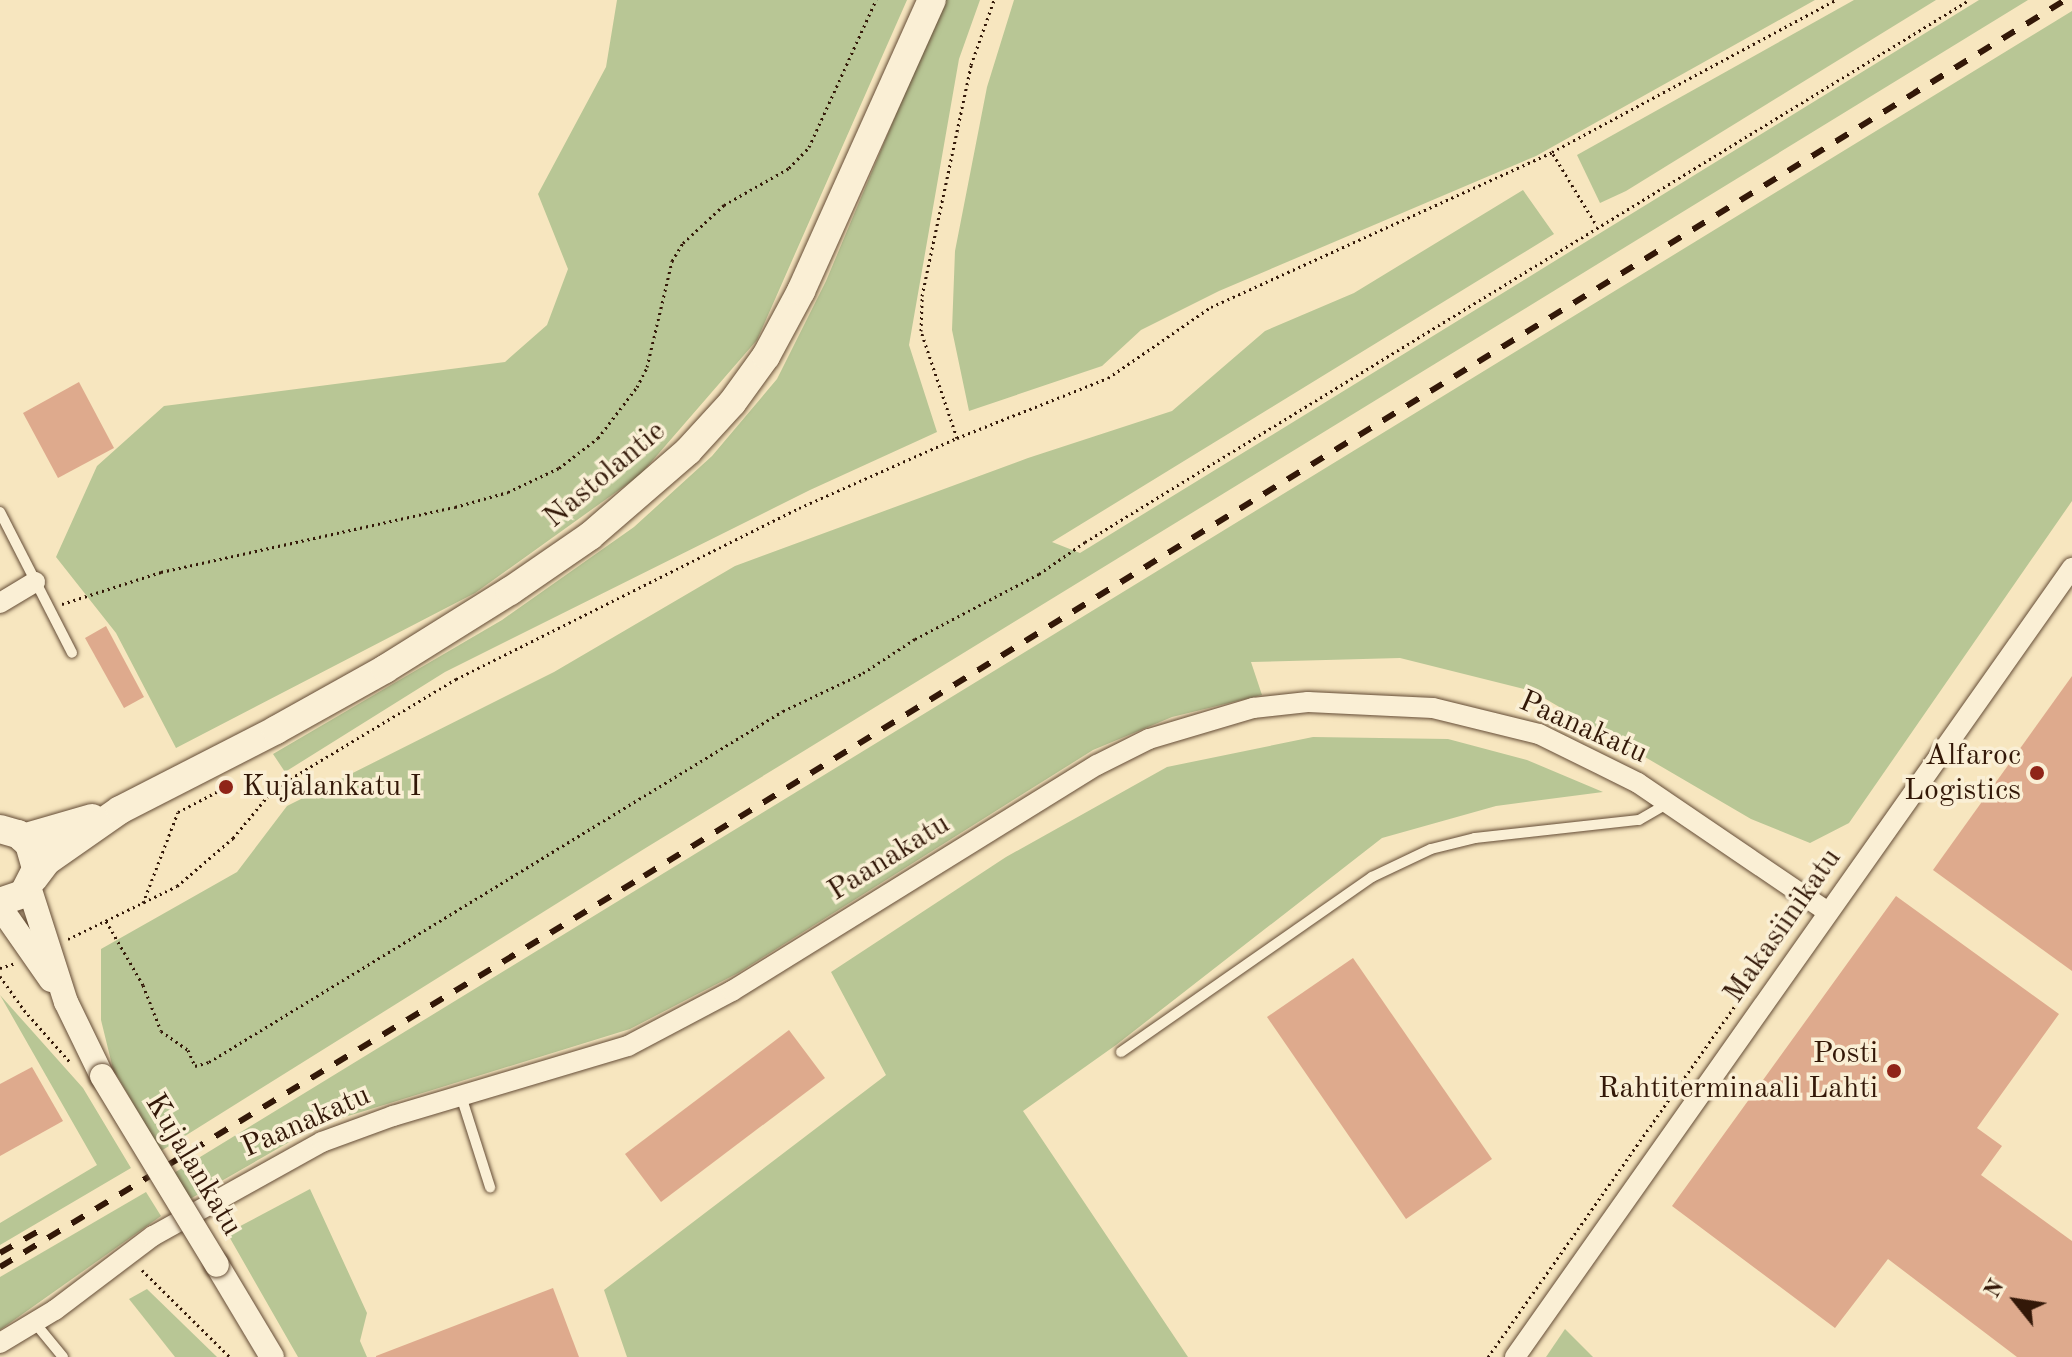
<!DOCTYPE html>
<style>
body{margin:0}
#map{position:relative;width:2072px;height:1357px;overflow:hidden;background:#f7e6bf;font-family:"Old Standard TT",serif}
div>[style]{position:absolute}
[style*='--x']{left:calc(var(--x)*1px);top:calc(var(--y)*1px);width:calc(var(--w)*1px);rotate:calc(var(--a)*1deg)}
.green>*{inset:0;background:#b8c695}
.building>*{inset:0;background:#deaa8d}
.path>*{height:3px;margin-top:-1.5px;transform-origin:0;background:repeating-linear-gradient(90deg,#331808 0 2px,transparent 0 6px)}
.roads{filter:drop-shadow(0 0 2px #644c36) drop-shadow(0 0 2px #644c36)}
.service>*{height:10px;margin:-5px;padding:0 5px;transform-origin:5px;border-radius:5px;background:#faefd5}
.minor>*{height:20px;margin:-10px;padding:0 10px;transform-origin:10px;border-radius:10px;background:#faefd5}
.tertiary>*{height:24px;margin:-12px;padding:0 12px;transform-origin:12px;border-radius:12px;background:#faefd5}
.secondary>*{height:28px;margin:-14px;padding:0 14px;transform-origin:14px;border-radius:14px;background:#faefd5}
.rail>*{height:6px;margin-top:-3px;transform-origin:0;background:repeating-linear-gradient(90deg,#331808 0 14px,transparent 0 28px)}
.bridges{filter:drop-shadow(0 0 2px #644c36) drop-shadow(0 0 2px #644c36)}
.tertiary-bridge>*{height:24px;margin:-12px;padding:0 12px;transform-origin:12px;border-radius:12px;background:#faefd5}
.dots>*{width:22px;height:22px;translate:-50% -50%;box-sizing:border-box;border:4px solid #faefd5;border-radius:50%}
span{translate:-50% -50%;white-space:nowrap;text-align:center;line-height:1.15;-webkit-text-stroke:7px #faefd5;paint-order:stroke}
.street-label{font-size:30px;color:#331808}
.poi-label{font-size:30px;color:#331808}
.right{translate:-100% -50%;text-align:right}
.left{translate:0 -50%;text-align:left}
.north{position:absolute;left:1976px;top:1261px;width:80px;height:80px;-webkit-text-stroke:6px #faefd5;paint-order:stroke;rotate:300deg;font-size:22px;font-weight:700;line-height:32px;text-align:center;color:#331808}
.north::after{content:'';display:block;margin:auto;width:28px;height:36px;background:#331808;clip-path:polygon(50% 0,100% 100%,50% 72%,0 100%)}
</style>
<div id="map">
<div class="green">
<i style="clip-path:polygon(617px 0,907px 0,757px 340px,640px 475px,475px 593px,176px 748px,116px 633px,56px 557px,97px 466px,164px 406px,505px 362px,547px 325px,568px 269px,538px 194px,606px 67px)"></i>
<i style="clip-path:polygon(944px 0,980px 0,959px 59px,909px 345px,937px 432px,810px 490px,445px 672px,285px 772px,273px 754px,502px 620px,634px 527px,712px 456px,777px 379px,826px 281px)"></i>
<i style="clip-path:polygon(1014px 0,1815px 0,1536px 156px,1219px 291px,1141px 330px,1102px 366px,969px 411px,952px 330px,955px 251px,987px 87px)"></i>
<i style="clip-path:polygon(1854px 0,1936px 0,1626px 191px,1600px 203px,1577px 155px)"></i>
<i style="clip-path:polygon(1979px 0,2028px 0,644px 849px,161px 1151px,113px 1069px,101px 1020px,101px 949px,237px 872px,287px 806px,554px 672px,735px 566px,1028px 458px,1172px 411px,1265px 331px,1354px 293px,1523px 190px,1554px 234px,1052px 542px,1080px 553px)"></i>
<i style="clip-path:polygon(2072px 11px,2072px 501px,1849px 823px,1810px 843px,1751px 819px,1532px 691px,1400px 658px,1251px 662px,1262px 695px,1172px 717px,1093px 750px,738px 973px,630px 1029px,319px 1125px,190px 1199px,174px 1173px)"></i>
<i style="clip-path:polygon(1313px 737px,1448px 739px,1527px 760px,1603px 792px,1496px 806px,1382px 838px,1116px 1045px,1023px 1111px,1188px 1357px,627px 1357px,604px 1290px,886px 1075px,831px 972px,1006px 857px,1167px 767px)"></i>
<i style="clip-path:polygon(0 995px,83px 1088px,131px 1168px,0 1245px,0 1223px,97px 1165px)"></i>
<i style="clip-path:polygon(310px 1189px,367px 1313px,360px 1341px,367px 1357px,298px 1357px,227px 1233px)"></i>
<i style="clip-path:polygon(146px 1192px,161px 1216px,0 1330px,0 1277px)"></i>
<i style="clip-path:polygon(147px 1289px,217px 1357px,175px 1357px,129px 1299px)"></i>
<i style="clip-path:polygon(1565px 1329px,1593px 1357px,1546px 1357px)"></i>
</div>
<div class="building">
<i style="clip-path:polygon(79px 382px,114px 448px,58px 478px,23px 413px)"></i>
<i style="clip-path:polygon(106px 626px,144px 697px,124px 708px,85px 638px)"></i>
<i style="clip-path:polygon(2072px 676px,2072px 971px,1933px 870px)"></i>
<i style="clip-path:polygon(1896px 896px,2059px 1014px,1977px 1128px,2002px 1146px,1981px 1175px,2072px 1241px,2072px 1357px,2017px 1357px,1888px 1259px,1835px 1328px,1672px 1206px)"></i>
<i style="clip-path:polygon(1353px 958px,1492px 1159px,1406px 1219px,1267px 1017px)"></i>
<i style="clip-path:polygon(789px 1030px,825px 1078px,661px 1202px,625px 1154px)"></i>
<i style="clip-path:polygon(32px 1067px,63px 1121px,0 1156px,0 1084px)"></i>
<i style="clip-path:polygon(553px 1288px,579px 1357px,376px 1357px,376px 1356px)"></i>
</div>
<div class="path">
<i style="--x:1553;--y:154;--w:84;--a:58.6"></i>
<i style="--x:957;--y:438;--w:113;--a:-108.6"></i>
<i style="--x:921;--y:331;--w:35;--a:-88"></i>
<i style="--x:922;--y:296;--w:236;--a:-78"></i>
<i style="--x:971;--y:65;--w:69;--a:-70.5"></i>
<i style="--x:62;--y:604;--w:104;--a:-17.9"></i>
<i style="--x:161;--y:572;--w:301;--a:-12.5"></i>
<i style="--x:455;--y:507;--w:55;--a:-15.8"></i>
<i style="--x:508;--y:492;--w:56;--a:-25.2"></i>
<i style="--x:559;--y:468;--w:49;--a:-37.6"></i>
<i style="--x:598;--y:438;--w:64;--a:-52.6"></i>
<i style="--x:637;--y:387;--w:22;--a:-63"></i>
<i style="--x:647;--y:367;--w:109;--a:-76.7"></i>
<i style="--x:672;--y:261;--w:21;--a:-59"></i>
<i style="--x:683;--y:243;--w:56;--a:-42.8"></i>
<i style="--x:724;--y:205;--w:75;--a:-29.6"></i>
<i style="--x:789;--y:168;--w:29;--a:-46"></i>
<i style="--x:809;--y:147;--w:162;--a:-65.5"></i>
<i style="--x:143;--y:903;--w:97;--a:-69"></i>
<i style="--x:178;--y:812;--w:54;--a:-27.5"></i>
<i style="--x:1788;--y:910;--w:13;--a:67"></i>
<i style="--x:106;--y:921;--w:74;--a:60"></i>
<i style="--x:143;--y:985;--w:49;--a:68.6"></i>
<i style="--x:161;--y:1031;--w:33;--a:35"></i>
<i style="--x:188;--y:1050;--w:17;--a:66"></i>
<i style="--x:195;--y:1066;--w:15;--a:-16"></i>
<i style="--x:209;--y:1062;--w:673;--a:-31.45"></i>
<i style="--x:783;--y:711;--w:89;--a:-25.4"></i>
<i style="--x:863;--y:673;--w:62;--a:-33.2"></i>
<i style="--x:915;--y:639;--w:140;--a:-27.7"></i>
<i style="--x:1039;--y:574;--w:56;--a:-34.8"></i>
<i style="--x:1085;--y:542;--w:1037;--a:-31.51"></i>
<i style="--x:68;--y:939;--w:121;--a:-25.9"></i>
<i style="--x:177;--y:886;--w:74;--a:-40.6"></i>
<i style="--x:233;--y:838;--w:53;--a:-50.3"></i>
<i style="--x:267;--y:797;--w:23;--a:-40"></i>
<i style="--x:285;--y:782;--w:200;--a:-31.1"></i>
<i style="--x:456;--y:679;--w:383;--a:-26.5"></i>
<i style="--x:799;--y:508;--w:173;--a:-23.9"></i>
<i style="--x:957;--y:438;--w:162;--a:-21.7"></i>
<i style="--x:1108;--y:378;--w:125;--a:-34.6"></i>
<i style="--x:1211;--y:307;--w:375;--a:-24.4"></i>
<i style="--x:1552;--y:152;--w:322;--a:-28.2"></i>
<i style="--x:0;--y:968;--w:16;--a:-18"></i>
<i style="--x:0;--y:976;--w:42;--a:54.8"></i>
<i style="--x:24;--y:1010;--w:69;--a:48.5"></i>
<i style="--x:142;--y:1270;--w:124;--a:44.7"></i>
<i style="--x:1488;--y:1357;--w:539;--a:-54.89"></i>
</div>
<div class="roads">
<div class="service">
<i style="--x:0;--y:512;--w:158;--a:62.9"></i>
<i style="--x:1121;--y:1052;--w:306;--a:-34.9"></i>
<i style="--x:1372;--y:877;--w:65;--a:-25.4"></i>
<i style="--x:1431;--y:849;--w:45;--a:-14"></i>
<i style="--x:1475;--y:838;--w:165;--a:-6.3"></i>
<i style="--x:1639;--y:820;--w:34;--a:-30"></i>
<i style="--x:461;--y:1096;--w:96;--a:72.3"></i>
<i style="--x:35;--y:1323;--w:44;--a:50.5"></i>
</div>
<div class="minor">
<i style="--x:0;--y:603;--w:41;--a:-31"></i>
<i style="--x:0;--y:1343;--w:64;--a:-31"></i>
<i style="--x:55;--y:1310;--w:123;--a:-37.1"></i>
<i style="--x:153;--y:1236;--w:193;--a:-29.1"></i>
<i style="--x:322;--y:1142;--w:76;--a:-20.1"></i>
<i style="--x:393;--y:1116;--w:245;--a:-16.6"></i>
<i style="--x:628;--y:1046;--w:118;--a:-27.9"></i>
<i style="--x:732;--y:991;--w:429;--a:-31.8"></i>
<i style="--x:1097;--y:765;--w:58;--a:-26.6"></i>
<i style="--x:1149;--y:739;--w:109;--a:-16.6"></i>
<i style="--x:1253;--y:708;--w:55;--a:-6.2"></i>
<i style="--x:1308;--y:702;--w:125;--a:2.7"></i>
<i style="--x:1433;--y:708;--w:109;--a:13.8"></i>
<i style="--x:1539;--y:734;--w:110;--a:26.3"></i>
<i style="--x:1638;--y:783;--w:230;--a:34.2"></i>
<i style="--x:1515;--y:1357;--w:966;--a:-54.78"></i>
</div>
<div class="tertiary">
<i style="--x:29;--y:887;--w:121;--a:72.2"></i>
<i style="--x:66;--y:1002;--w:82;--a:64.1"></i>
<i style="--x:0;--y:907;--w:89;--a:55.1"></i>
<i style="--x:217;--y:1265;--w:107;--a:59.1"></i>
</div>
<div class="secondary">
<i style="--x:0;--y:829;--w:19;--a:16"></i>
<i style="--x:18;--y:834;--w:15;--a:42"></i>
<i style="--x:29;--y:844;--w:26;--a:74"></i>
<i style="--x:36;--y:869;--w:28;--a:117"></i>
<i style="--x:23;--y:894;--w:24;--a:161"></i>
<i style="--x:23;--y:838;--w:72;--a:-16.2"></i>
<i style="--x:34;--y:878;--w:21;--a:-53"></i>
<i style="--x:47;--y:861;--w:89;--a:-34.9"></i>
<i style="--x:120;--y:810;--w:175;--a:-27.1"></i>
<i style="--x:276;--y:730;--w:125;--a:-29.2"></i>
<i style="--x:385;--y:669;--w:147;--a:-32"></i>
<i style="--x:510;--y:591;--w:97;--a:-34.5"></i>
<i style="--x:590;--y:536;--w:130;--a:-40.9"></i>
<i style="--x:688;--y:451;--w:65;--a:-47.5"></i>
<i style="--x:732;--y:403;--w:58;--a:-54.1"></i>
<i style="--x:766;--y:356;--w:74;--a:-61.7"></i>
<i style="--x:801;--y:291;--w:319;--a:-65.8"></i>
</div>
</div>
<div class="rail">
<i style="--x:0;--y:1253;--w:43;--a:-29.6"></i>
<i style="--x:0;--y:1267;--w:753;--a:-31.26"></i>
<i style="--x:644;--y:876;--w:1669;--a:-31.65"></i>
</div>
<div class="bridges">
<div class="tertiary-bridge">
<i style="--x:102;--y:1076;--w:221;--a:58.7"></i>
</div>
</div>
<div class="dots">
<i style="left:2037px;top:773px;background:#8f2418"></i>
<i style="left:226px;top:787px;background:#8f2418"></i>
<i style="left:1894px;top:1071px;background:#8f2418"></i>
</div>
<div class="street-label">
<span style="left:605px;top:475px;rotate:-40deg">Nastolantie</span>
<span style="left:1583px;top:728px;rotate:24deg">Paanakatu</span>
<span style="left:889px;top:858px;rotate:-32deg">Paanakatu</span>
<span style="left:1783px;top:926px;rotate:-55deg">Makasiinikatu</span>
<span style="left:306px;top:1122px;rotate:-24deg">Paanakatu</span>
<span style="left:193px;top:1165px;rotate:59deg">Kujalankatu</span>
</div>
<div class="poi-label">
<span class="right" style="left:2021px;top:773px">Alfaroc<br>Logistics</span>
<span class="left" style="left:242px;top:787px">Kujalankatu I</span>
<span class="right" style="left:1878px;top:1071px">Posti<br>Rahtiterminaali Lahti</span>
</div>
<div class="north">N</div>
</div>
